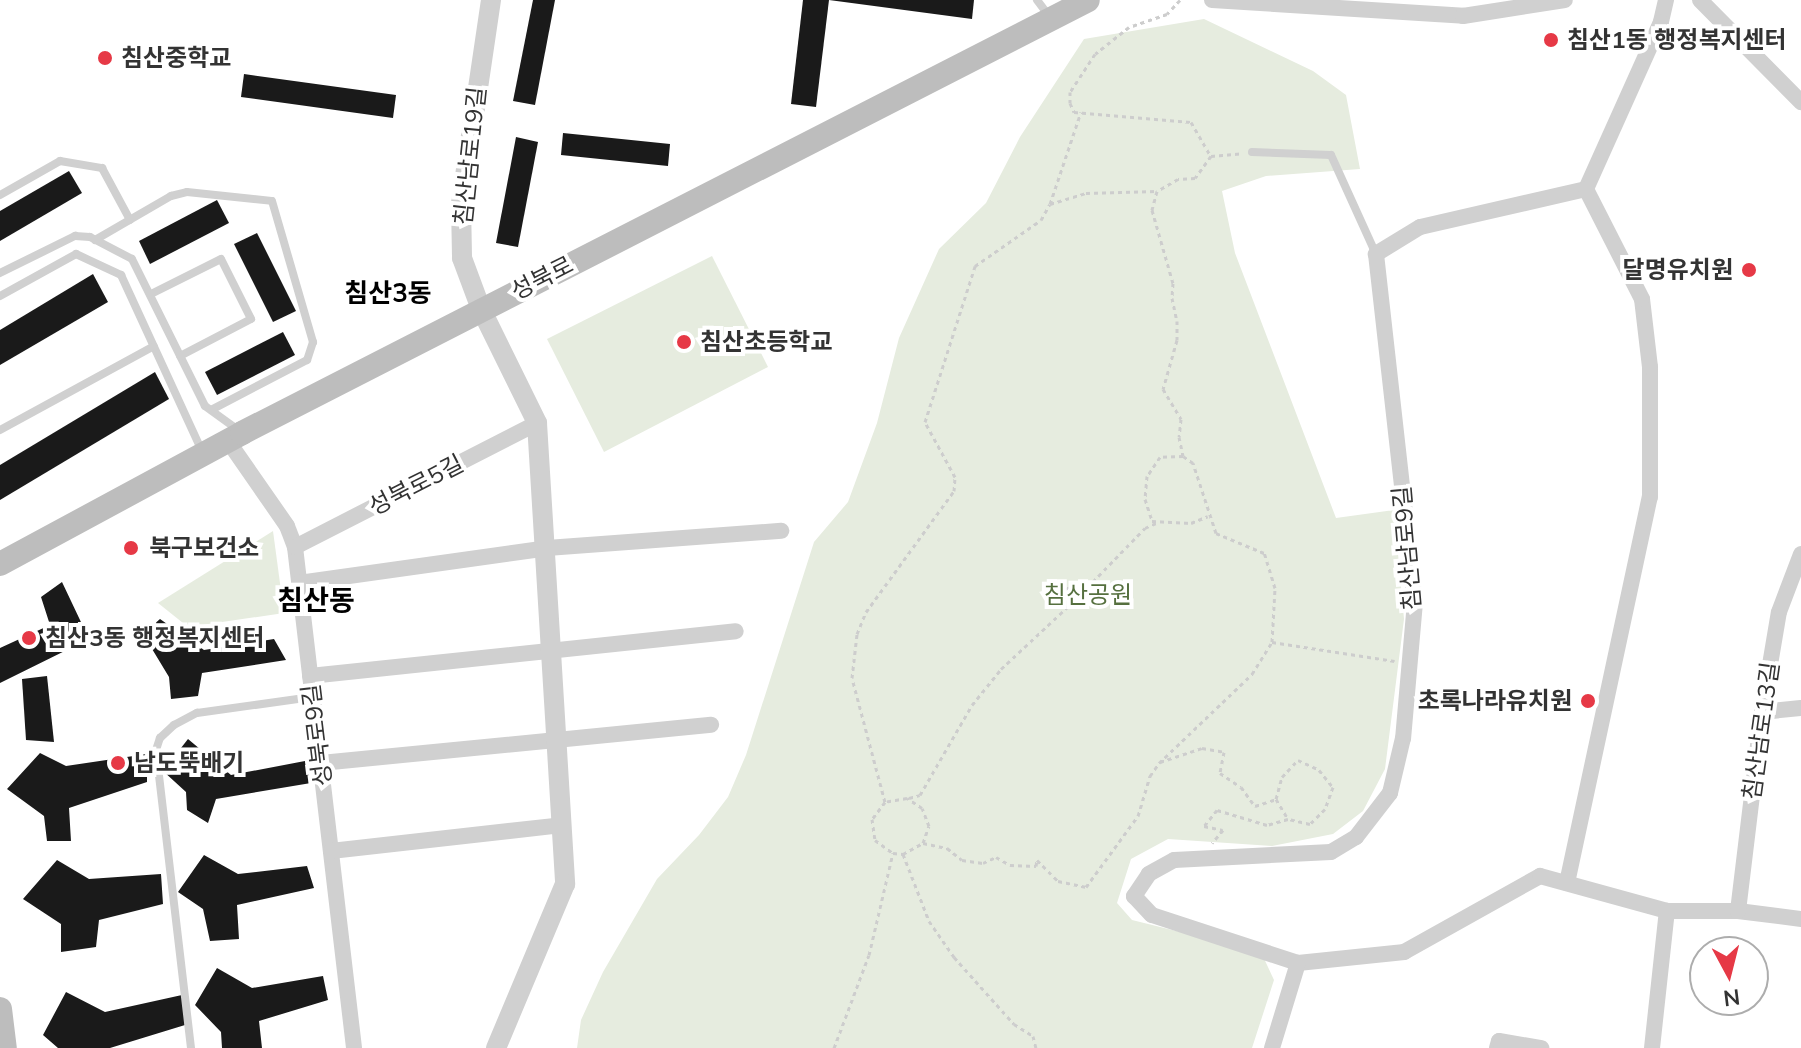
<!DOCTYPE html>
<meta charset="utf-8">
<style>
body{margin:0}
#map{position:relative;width:1801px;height:1048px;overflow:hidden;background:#fff;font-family:Mulish,"Noto Sans KR",sans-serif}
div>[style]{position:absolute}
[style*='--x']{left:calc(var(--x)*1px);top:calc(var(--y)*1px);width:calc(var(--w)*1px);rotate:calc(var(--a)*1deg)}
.green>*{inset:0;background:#e6ecdf}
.building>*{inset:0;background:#1a1a1a}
.path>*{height:3px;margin-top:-1.5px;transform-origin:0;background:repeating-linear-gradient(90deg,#cdcdcd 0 4px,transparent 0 8px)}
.service>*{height:8px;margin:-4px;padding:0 4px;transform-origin:4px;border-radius:4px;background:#d0d0d0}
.minor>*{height:16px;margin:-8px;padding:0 8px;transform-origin:8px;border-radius:8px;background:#d0d0d0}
.tertiary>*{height:20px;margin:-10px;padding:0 10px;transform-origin:10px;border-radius:10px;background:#d0d0d0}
.secondary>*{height:24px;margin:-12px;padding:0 12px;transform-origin:12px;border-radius:12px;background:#bdbdbd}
.dots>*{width:22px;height:22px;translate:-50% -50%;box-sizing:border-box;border:4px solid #fff;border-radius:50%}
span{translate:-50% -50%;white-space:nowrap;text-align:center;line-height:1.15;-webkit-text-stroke:8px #fff;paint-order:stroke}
.poi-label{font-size:24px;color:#333;font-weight:700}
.left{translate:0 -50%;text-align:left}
.right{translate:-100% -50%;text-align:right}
.street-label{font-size:24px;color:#333}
.park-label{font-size:24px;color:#56703f}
.neighbourhood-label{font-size:26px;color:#000;font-weight:700}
.quarter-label{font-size:28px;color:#000;font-weight:700}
.north{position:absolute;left:1689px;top:936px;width:80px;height:80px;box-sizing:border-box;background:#fff;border:2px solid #adadad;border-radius:50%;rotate:173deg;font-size:22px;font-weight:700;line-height:32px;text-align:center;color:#333}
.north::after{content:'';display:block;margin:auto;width:28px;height:36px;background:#e63946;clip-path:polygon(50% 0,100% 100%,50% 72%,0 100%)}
</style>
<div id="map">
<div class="green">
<i style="clip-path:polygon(1204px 19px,1313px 71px,1346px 95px,1360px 169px,1266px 176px,1222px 191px,1235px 253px,1336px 518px,1394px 510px,1404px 619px,1385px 769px,1363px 811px,1333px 834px,1272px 846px,1168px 839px,1131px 859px,1117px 903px,1132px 920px,1261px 952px,1274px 980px,1252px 1048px,577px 1048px,581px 1020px,603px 972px,657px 879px,699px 835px,728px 797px,746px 755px,814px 542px,848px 502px,877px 423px,899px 338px,939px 249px,986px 203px,1020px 137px,1084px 39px)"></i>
<i style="clip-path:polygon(712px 256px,768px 367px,604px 452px,547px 339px)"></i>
<i style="clip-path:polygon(273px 531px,284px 613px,188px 627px,158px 603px)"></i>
</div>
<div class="building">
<i style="clip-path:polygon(533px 0,555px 0,535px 105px,513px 101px)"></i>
<i style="clip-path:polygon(803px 0,829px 0,816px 107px,791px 104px)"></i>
<i style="clip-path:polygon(829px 0,974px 0,972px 19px)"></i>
<i style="clip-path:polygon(244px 74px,396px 95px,393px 118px,241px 97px)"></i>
<i style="clip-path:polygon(563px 133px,670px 144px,668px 166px,561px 155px)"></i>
<i style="clip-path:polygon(516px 137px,538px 142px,518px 247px,496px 243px)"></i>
<i style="clip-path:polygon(69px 171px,82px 193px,0 241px,0 211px)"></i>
<i style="clip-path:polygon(217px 200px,229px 223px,150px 264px,139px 241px)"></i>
<i style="clip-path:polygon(257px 233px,296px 311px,273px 322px,234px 244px)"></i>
<i style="clip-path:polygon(93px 274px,108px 302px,0 365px,0 330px)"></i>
<i style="clip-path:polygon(283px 332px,295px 355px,217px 395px,205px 372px)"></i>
<i style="clip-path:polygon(155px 372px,169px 399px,0 500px,0 465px)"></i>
<i style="clip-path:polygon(62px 582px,89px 639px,0 683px,0 648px,50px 625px,41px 597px)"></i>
<i style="clip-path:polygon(160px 619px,204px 650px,274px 639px,286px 660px,202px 673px,198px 696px,171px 699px,169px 677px,143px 634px)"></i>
<i style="clip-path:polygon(47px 676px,54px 742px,26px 740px,22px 679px)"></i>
<i style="clip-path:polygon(188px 739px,231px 775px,305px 761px,311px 783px,216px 799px,208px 823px,187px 810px,186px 792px,163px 771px)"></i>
<i style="clip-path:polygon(40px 753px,66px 766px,147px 754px,147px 782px,69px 808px,71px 841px,47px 841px,44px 816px,7px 789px)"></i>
<i style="clip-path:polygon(204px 855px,238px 874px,307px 866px,314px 888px,237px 905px,239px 939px,210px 941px,203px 909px,178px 892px)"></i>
<i style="clip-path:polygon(57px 860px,89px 879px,161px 874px,163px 904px,99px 920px,96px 947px,61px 952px,61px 924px,23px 899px)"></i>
<i style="clip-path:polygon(217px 968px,252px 988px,323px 976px,328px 1000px,259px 1021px,262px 1048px,222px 1048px,221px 1032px,195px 1005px)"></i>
<i style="clip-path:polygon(66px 992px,105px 1012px,182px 995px,185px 1025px,110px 1048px,58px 1048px,43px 1035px)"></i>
</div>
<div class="path">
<i style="--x:1180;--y:0;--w:19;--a:133"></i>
<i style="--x:1167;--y:14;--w:40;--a:161.1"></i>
<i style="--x:1129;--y:27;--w:43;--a:141.5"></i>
<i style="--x:1095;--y:54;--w:45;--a:123.3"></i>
<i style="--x:1070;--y:92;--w:11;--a:90"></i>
<i style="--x:1070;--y:103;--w:10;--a:66"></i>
<i style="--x:1074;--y:112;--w:117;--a:4.9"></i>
<i style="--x:1191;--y:122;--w:39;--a:60"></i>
<i style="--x:1211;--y:156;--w:27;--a:126"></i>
<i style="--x:1195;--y:178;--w:17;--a:177"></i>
<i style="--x:1178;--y:179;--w:24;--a:150"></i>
<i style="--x:1157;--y:191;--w:20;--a:105"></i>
<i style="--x:1152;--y:210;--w:76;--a:74"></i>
<i style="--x:1173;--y:283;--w:15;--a:94"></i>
<i style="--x:1172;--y:298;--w:24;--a:78"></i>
<i style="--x:1177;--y:321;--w:19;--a:90"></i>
<i style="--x:1177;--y:340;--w:51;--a:105.9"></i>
<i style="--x:1163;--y:389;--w:35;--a:59"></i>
<i style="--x:1181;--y:419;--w:18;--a:96"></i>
<i style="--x:1179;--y:437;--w:19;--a:78"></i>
<i style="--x:1211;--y:156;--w:32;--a:-5"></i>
<i style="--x:1050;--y:204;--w:38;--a:-17"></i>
<i style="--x:1086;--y:193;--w:71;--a:-1.6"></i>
<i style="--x:1062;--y:581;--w:23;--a:52"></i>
<i style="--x:1076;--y:599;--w:99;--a:-45.8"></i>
<i style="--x:1145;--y:528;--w:12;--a:-24"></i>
<i style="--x:1272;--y:642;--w:124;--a:8.8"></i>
<i style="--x:1160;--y:762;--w:44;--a:-18.4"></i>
<i style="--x:1202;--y:748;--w:22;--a:10"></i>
<i style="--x:1224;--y:752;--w:21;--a:101"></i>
<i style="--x:1220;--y:773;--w:25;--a:34"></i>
<i style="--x:1241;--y:787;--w:24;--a:54"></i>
<i style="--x:1255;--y:806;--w:22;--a:-18"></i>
<i style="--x:1276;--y:799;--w:23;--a:-75"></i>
<i style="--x:1282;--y:777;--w:23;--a:-47"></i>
<i style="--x:1298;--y:760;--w:23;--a:25"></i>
<i style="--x:1319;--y:770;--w:22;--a:51"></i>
<i style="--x:1333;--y:787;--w:23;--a:110"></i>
<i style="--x:1325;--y:809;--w:21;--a:135"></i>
<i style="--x:1310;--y:824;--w:23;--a:-167"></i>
<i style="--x:1288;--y:819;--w:22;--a:164"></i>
<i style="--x:1267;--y:825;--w:52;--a:-163.3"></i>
<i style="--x:1217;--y:810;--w:21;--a:129"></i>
<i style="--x:1204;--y:826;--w:19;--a:12"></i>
<i style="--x:1223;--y:830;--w:17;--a:130"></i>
<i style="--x:909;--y:798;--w:11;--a:-15"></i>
<i style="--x:920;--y:795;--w:104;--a:-60"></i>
<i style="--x:972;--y:705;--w:46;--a:-51.1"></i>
<i style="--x:1001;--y:669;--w:103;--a:-43"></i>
<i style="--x:1276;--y:799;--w:23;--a:59"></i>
<i style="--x:885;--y:802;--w:128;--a:-104.9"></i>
<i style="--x:852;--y:678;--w:44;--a:-83.5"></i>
<i style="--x:857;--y:634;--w:24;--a:-68"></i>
<i style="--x:866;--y:612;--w:150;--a:-54"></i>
<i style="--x:954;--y:491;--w:14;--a:-86"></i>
<i style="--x:955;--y:477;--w:63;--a:-118.6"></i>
<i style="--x:925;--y:422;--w:164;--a:-72.2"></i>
<i style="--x:975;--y:266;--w:80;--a:-34.9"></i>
<i style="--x:1041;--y:220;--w:18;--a:-61"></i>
<i style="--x:1050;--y:204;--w:97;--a:-71.4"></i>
<i style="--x:923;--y:843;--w:18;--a:-71"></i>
<i style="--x:929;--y:826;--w:19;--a:-111"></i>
<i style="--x:922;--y:808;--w:18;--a:-146"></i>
<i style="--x:907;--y:798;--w:22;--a:170"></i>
<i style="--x:885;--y:802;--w:21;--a:127"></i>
<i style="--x:872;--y:819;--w:21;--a:82"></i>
<i style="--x:875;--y:840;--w:22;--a:36"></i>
<i style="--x:893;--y:853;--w:10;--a:6"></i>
<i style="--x:903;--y:854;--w:23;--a:-29"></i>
<i style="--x:923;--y:843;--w:25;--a:12"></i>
<i style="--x:947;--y:848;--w:19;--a:39"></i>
<i style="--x:962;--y:860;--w:21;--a:8"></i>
<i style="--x:983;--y:863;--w:14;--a:-25"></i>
<i style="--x:996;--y:857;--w:16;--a:30"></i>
<i style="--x:1010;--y:865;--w:26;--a:2"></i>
<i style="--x:1036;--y:866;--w:6;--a:-81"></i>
<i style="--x:1037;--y:860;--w:30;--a:45"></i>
<i style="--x:1058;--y:881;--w:29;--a:12"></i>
<i style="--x:1086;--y:887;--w:88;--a:-53.8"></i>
<i style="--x:1138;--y:816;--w:42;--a:-73.3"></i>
<i style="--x:1150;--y:776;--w:16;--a:-55"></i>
<i style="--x:1159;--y:763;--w:129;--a:-43.7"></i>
<i style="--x:1252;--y:674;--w:38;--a:-58"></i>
<i style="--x:1272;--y:642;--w:54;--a:-86.8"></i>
<i style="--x:1275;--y:588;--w:37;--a:-107"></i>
<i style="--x:1264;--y:553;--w:52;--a:-157.4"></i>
<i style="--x:1216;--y:533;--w:74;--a:-108.2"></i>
<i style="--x:1193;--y:463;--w:12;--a:-145"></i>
<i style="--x:1183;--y:456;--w:23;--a:178"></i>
<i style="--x:1160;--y:457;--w:23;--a:124"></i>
<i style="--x:1147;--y:476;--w:23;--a:95"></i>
<i style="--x:1145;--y:499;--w:23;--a:72"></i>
<i style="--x:1152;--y:521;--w:39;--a:3"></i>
<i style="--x:1191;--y:523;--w:18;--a:-22"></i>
<i style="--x:903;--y:854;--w:72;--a:68.8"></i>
<i style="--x:929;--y:921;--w:44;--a:55.2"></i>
<i style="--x:954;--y:957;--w:90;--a:48.2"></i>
<i style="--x:1014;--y:1024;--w:22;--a:32"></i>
<i style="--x:1033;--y:1036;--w:12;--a:76"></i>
<i style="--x:834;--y:1048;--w:99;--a:-69.4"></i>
<i style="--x:869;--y:955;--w:105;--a:-76.8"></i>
</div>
<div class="service">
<i style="--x:1037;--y:0;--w:21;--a:53"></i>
<i style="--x:1252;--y:152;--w:79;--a:2.2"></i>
<i style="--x:1331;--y:155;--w:109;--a:65.6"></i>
<i style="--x:0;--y:195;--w:69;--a:-29.5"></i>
<i style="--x:60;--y:161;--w:43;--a:9.5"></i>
<i style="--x:102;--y:168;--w:59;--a:61.7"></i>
<i style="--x:95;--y:240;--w:88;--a:-30.1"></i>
<i style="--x:171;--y:196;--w:16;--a:-14"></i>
<i style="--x:187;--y:192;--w:85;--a:6"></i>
<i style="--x:272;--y:201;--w:147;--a:73.8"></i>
<i style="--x:313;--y:342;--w:19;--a:108"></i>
<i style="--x:307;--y:360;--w:108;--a:152.5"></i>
<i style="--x:0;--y:273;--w:84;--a:-26.3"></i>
<i style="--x:75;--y:236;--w:15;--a:4"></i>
<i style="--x:90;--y:237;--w:47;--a:27.6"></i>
<i style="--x:132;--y:259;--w:164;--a:63.6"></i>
<i style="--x:205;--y:406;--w:41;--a:36"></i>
<i style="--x:151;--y:294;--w:78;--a:-26.6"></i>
<i style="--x:221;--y:259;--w:67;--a:63.4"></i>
<i style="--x:251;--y:319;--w:80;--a:152.5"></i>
<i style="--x:0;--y:296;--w:87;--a:-28.9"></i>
<i style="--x:76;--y:254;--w:50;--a:25"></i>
<i style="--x:121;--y:275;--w:196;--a:65.3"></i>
<i style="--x:0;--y:430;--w:175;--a:-28.6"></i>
<i style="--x:191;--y:1048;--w:300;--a:-96.7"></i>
<i style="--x:156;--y:750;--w:13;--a:-72"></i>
<i style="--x:160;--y:738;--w:19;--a:-43"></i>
<i style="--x:174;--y:725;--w:26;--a:-28"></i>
<i style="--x:197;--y:713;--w:116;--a:-7.9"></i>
</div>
<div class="minor">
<i style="--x:1212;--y:0;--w:252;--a:3.6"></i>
<i style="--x:1463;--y:16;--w:103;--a:-8.9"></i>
<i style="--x:1666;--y:0;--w:23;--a:103"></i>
<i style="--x:1661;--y:22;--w:183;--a:114.2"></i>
<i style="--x:1586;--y:189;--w:170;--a:167.1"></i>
<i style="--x:1420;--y:227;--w:52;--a:148.5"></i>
<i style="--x:1376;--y:254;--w:350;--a:83.6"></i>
<i style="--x:1415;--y:602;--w:137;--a:95"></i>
<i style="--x:1403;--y:738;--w:57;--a:103.3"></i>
<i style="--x:1390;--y:793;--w:56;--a:127.7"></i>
<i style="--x:1356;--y:837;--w:29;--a:149"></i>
<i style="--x:1331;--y:852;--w:157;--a:177.1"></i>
<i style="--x:1174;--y:860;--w:29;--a:151"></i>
<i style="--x:1149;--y:874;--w:27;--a:124"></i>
<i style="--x:1134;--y:896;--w:26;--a:47"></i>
<i style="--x:1152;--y:915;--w:154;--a:18.2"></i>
<i style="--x:1298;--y:963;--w:107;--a:-5.9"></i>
<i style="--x:1404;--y:952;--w:156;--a:-29.2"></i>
<i style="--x:1540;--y:876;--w:132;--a:15.4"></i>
<i style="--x:1667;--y:911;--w:71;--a:0"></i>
<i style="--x:1738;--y:911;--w:64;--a:7.2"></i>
<i style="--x:1700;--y:0;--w:144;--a:45.3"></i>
<i style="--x:228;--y:441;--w:103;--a:55.2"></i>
<i style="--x:287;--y:526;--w:22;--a:69"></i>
<i style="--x:295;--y:547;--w:504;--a:83.28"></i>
<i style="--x:295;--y:547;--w:272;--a:-27.1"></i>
<i style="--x:299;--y:583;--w:250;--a:-8"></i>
<i style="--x:547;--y:548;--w:235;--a:-4.2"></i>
<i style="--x:310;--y:676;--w:428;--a:-6"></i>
<i style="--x:1762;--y:712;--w:39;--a:-6"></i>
<i style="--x:321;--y:763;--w:392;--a:-5.6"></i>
<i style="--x:331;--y:851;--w:232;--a:-6.4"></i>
<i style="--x:1567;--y:883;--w:395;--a:-77.9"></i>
<i style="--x:1650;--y:497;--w:130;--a:-90"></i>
<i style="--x:1650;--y:367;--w:68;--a:-96.7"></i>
<i style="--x:1642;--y:299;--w:123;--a:-117"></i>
<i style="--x:1738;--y:911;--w:200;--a:-83.1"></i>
<i style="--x:1762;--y:712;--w:101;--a:-80.4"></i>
<i style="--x:1779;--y:612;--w:62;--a:-69.2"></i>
<i style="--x:1272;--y:1048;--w:89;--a:-73"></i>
<i style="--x:1497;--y:1048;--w:7;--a:-74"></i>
<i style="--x:1499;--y:1041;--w:43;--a:9.5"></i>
<i style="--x:1652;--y:1048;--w:138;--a:-83.8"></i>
</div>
<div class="tertiary">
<i style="--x:491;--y:0;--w:206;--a:98.4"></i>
<i style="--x:461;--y:204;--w:54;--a:88.9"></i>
<i style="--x:462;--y:258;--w:54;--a:69.6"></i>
<i style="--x:481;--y:309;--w:127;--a:63.8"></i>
<i style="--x:537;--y:423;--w:462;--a:86.5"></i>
<i style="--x:565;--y:884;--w:178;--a:112.8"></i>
</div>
<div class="secondary">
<i style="--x:0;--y:564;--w:275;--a:-28.4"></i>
<i style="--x:242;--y:433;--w:950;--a:-27.1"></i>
<i style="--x:0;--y:1009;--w:39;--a:83"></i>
</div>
<div class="dots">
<i style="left:1551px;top:40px;background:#e63946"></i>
<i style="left:105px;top:58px;background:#e63946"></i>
<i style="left:1749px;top:270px;background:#e63946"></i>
<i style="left:684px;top:342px;background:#e63946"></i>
<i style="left:131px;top:548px;background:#e63946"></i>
<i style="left:29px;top:638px;background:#e63946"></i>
<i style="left:1588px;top:701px;background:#e63946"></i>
<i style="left:118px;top:763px;background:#e63946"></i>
</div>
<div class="poi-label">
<span class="left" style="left:1567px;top:40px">침산1동 행정복지센터</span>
<span class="left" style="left:121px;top:58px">침산중학교</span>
<span class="right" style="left:1733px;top:270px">달명유치원</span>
<span class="left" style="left:700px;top:342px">침산초등학교</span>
<span class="left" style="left:149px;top:548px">북구보건소</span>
<span class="left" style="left:45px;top:638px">침산3동 행정복지센터</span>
<span class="right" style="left:1572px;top:701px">초록나라유치원</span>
<span class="left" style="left:134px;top:763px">남도뚝배기</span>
</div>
<div class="street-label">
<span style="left:470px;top:156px;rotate:-84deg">침산남로19길</span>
<span style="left:542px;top:278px;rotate:-27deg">성북로</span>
<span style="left:416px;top:485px;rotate:-27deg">성북로5길</span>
<span style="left:1407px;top:548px;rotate:-95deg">침산남로9길</span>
<span style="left:1761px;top:731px;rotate:-82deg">침산남로13길</span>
<span style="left:317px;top:735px;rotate:-97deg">성북로9길</span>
</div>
<div class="park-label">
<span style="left:1088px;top:595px">침산공원</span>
</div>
<div class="neighbourhood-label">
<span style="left:388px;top:293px">침산3동</span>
</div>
<div class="quarter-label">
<span style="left:316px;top:600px">침산동</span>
</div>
<div class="north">N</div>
</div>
